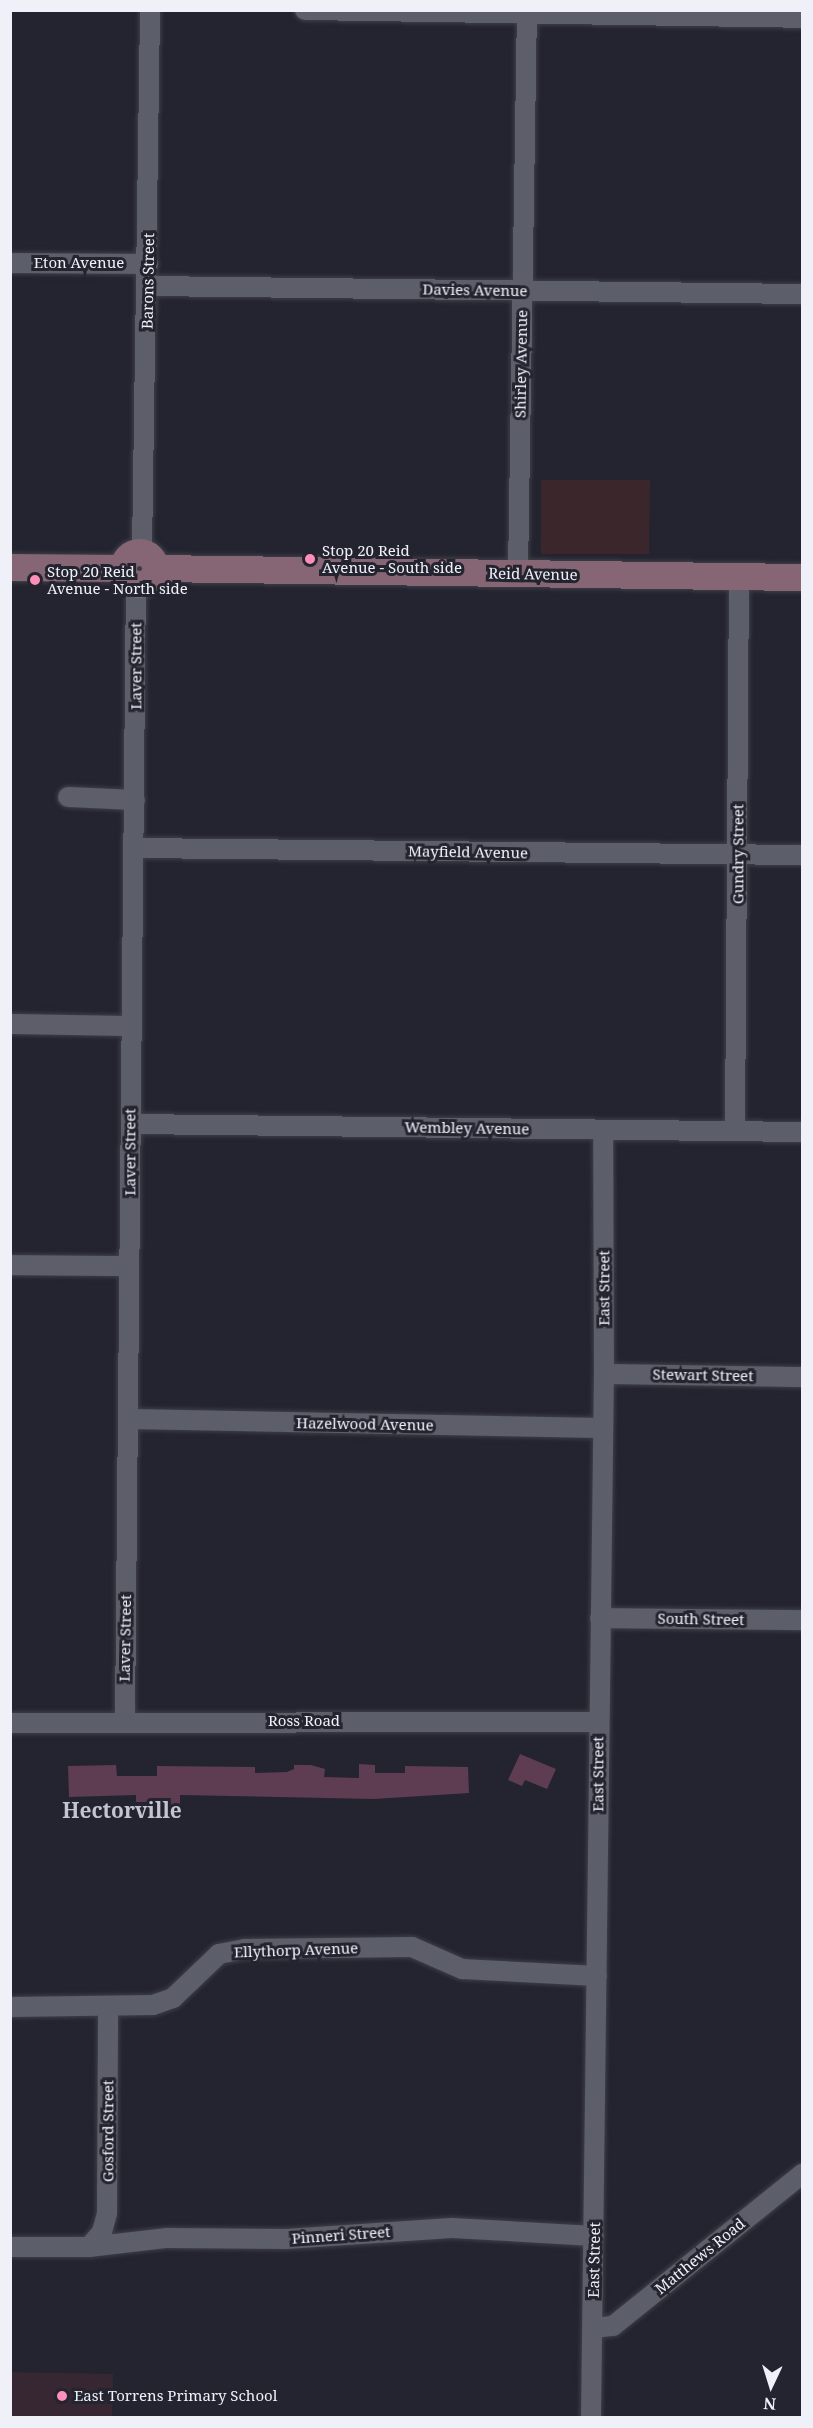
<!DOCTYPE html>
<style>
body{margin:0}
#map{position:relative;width:813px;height:2428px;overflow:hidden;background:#23242f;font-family:"Noto Serif",serif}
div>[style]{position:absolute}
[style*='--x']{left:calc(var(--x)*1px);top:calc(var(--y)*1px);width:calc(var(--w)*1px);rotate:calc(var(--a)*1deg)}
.commercial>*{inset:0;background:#3a262b}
.education>*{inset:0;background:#362732}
.building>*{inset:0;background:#5e3c52}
.roads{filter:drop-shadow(0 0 2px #3e3f48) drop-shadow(0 0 2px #3e3f48)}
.street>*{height:20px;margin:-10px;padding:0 10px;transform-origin:10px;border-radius:10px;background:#5c5e6a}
.secondary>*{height:27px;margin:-13.5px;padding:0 13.5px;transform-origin:13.5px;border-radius:13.5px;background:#866574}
.secondary>.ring{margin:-13.5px;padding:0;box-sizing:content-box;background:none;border:27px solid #866574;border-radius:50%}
.dots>*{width:16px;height:16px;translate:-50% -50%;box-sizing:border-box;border:3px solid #23242f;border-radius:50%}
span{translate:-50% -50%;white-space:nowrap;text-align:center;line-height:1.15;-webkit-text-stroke:6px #23242f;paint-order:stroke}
.street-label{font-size:15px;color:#f0f1f8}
.poi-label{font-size:15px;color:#f0f1f8}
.left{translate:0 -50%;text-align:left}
.district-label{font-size:21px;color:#c3c5d3;font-weight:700}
.frame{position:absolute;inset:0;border:12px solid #f0f1f8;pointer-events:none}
.north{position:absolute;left:741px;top:2356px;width:60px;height:60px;-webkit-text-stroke:4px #23242f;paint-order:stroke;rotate:184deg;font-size:16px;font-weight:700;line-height:24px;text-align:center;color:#f0f1f8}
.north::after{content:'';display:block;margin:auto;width:21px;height:27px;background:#f0f1f8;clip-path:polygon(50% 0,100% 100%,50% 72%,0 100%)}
</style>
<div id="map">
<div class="commercial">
<i style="clip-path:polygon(541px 480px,650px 480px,649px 554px,541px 554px)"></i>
</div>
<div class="education">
<i style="clip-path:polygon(11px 2372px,113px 2374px,112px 2417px,11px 2417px)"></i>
</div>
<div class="building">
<i style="clip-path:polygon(520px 1754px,556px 1769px,547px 1789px,525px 1780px,522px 1786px,508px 1780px)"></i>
<i style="clip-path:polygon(359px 1764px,375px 1765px,375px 1773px,405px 1773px,405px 1766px,468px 1767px,469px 1793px,374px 1799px,180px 1795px,180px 1811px,160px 1812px,160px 1802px,136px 1802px,136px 1795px,69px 1797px,68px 1766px,116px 1765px,117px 1776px,157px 1776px,157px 1766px,255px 1767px,255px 1773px,287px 1772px,294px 1769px,294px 1765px,311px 1765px,325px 1769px,324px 1777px,359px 1778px)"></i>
</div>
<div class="roads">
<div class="street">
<i style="--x:305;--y:10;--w:497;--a:0.9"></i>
<i style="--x:10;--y:263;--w:138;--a:0.4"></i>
<i style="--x:148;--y:286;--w:654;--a:0.7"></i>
<i style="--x:142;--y:552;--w:542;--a:-89.15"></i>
<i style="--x:518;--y:574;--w:564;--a:-89.09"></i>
<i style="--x:68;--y:797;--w:67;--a:2.6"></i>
<i style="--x:134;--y:848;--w:668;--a:0.6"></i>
<i style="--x:10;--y:1024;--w:120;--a:1"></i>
<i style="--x:131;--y:1124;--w:671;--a:0.68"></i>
<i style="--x:735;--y:1131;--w:555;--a:-89.59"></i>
<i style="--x:10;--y:1265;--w:119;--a:0.5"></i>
<i style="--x:604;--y:1374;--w:198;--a:0.9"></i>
<i style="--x:128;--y:1419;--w:475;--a:1.1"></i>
<i style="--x:600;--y:1618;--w:202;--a:0.6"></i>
<i style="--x:125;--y:1720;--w:1136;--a:-89.45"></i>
<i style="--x:10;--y:1723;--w:588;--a:-0.1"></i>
<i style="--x:10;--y:2007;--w:143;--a:-0.8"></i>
<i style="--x:153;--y:2005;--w:21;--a:-19"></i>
<i style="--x:173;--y:1998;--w:64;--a:-43.7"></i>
<i style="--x:219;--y:1954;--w:26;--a:-11"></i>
<i style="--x:245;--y:1949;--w:167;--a:-0.7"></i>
<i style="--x:412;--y:1947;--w:55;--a:23.7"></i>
<i style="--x:462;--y:1969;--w:135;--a:3"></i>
<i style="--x:10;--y:2247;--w:79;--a:0"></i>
<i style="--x:89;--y:2247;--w:79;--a:-6.6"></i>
<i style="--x:167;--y:2238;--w:119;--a:0.5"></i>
<i style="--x:286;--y:2239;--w:166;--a:-3.8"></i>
<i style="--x:452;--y:2228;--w:142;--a:3.2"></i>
<i style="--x:89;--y:2247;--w:20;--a:-49"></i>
<i style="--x:102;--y:2232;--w:20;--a:-75"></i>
<i style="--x:107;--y:2213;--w:204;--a:-89.7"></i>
<i style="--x:593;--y:2328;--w:20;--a:-6"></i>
<i style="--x:613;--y:2326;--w:243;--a:-38.8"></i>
<i style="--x:591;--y:2418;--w:1044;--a:-89.29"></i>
<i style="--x:604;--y:1374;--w:244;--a:-90.2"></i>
</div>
<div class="secondary">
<i class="ring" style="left:123px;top:552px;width:5px;height:5px"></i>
<i style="--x:10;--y:567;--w:113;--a:0.5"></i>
<i style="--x:155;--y:568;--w:647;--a:0.8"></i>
</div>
</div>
<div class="dots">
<i style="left:310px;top:559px;background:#ff8eb9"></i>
<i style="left:35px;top:580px;background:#ff8eb9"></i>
<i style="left:62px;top:2396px;background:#ff8eb9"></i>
</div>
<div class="street-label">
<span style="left:79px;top:263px">Eton Avenue</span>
<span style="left:148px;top:281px;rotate:-89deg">Barons Street</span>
<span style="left:475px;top:290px;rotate:1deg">Davies Avenue</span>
<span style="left:521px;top:364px;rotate:-89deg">Shirley Avenue</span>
<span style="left:533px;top:574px;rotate:1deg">Reid Avenue</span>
<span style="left:136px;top:666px;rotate:-90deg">Laver Street</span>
<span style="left:468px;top:852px;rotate:1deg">Mayfield Avenue</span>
<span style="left:738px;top:854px;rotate:-90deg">Gundry Street</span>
<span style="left:467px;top:1128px;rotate:1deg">Wembley Avenue</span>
<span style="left:130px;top:1152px;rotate:-90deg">Laver Street</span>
<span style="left:604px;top:1288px;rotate:-90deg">East Street</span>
<span style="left:703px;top:1375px;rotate:1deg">Stewart Street</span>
<span style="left:365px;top:1424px;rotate:1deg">Hazelwood Avenue</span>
<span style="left:701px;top:1619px;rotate:1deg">South Street</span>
<span style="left:125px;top:1638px;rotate:-89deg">Laver Street</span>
<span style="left:304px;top:1721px">Ross Road</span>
<span style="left:598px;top:1774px;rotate:-90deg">East Street</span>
<span style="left:296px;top:1950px;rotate:-2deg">Ellythorp Avenue</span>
<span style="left:108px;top:2131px;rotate:-90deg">Gosford Street</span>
<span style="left:341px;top:2235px;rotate:-4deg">Pinneri Street</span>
<span style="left:700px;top:2256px;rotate:-39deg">Matthews Road</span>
<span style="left:594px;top:2260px;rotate:-89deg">East Street</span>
</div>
<div class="poi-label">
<span class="left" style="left:322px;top:559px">Stop 20 Reid<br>Avenue - South side</span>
<span class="left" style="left:47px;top:580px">Stop 20 Reid<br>Avenue - North side</span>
<span class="left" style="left:74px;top:2396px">East Torrens Primary School</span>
</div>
<div class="district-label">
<span style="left:122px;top:1810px">Hectorville</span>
</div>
<div class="frame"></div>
<div class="north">N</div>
</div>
